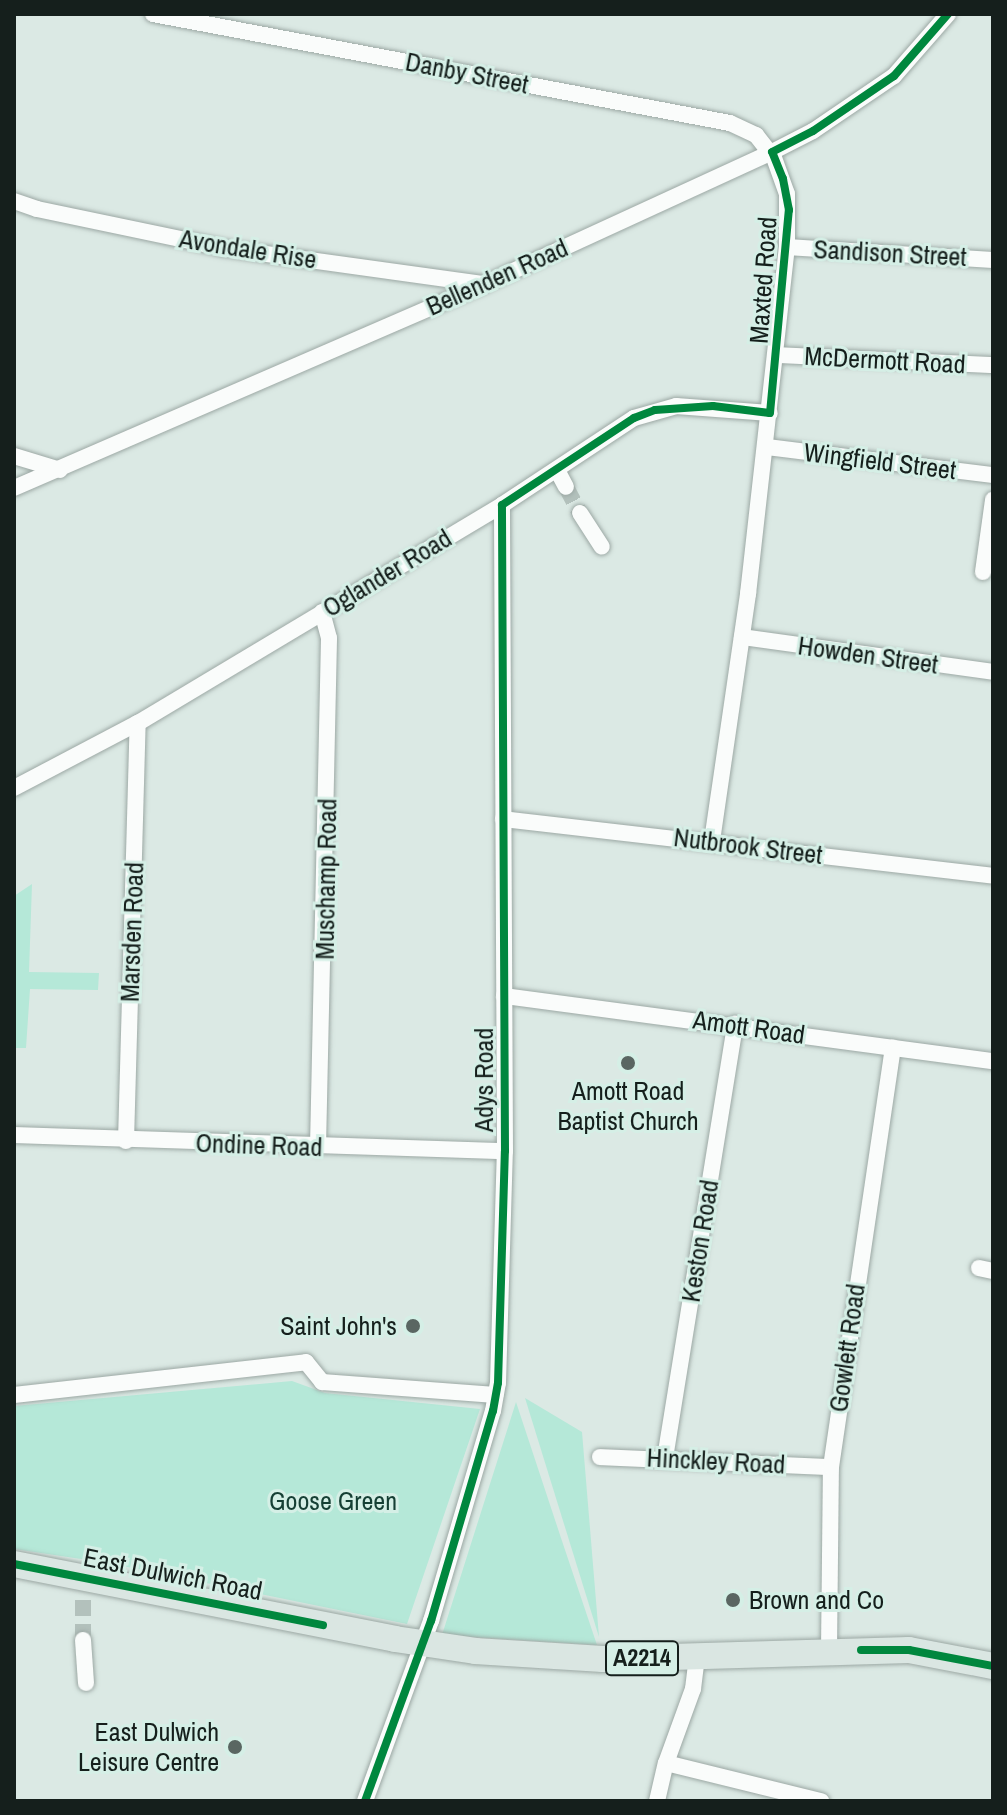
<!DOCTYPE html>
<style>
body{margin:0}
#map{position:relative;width:1007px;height:1815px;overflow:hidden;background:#dbe9e4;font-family:"Archivo Narrow",sans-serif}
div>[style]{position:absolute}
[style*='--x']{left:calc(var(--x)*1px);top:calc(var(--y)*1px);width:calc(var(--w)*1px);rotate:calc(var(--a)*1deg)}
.green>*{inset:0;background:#b5e8d8}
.street-tunnel>*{height:16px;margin-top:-8px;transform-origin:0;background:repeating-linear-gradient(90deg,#b3c1bc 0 16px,transparent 0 24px)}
.roads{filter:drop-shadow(0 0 2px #9ca8a4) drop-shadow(0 0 2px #9ca8a4)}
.street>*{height:16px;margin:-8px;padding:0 8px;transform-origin:8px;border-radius:8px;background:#fafcfb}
.primary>*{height:26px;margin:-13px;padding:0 13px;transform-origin:13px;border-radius:13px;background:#dae6e2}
.cycleway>*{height:8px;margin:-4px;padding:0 4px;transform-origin:4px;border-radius:4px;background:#00873e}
.dots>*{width:22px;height:22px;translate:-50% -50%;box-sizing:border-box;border:4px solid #d5efe6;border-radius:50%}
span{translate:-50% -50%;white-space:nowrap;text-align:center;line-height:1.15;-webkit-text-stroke:6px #d5efe6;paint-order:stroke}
.shield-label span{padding:2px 6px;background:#d5efe6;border:2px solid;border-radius:6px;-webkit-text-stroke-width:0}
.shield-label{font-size:24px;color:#151f1c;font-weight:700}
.street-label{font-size:26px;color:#151f1c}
.poi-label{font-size:26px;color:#151f1c}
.right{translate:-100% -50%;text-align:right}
.left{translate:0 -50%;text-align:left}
.park-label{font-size:26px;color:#153f34}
.frame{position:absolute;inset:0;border:16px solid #151f1c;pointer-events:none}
</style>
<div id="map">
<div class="green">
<i style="clip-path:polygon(32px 884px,29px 972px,99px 973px,98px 990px,30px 989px,26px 1048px,14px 1048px,14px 896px)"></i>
<i style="clip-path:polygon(292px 1381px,325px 1393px,480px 1409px,407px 1624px,108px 1563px,14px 1549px,14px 1406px)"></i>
<i style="clip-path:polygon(525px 1398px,582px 1432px,599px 1637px)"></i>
<i style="clip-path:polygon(516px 1402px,561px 1538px,597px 1645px,442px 1635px)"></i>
</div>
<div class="street-tunnel">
<i style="--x:566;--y:487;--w:30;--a:62"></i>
<i style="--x:83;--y:1640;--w:42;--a:-90"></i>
</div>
<div class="roads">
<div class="street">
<i style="--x:153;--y:14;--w:587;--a:10.7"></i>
<i style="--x:730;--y:123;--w:29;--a:25"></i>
<i style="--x:756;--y:135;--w:23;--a:52"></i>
<i style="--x:14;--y:201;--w:24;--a:19"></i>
<i style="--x:37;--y:209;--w:190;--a:11.8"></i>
<i style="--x:223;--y:248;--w:263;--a:7.9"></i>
<i style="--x:787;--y:247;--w:206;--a:3.6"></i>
<i style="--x:777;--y:355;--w:216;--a:2.7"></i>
<i style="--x:767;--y:447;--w:228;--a:7.1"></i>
<i style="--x:14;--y:456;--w:48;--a:16.9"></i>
<i style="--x:557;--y:470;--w:19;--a:62"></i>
<i style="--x:14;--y:488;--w:513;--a:-23.42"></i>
<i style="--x:485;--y:284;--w:314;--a:-24.7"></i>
<i style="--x:770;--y:153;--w:48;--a:-27.1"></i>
<i style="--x:813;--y:131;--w:98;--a:-34.2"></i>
<i style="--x:894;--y:76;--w:82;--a:-48.9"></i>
<i style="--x:580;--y:513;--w:40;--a:57.1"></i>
<i style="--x:983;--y:572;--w:73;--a:-82.1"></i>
<i style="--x:742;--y:637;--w:253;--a:7.9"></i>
<i style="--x:14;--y:788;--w:140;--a:-27.7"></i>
<i style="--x:138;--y:723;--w:424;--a:-30.9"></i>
<i style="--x:502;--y:505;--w:158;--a:-33.4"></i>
<i style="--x:634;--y:418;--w:44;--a:-15.9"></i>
<i style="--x:676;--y:406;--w:94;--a:4.3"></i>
<i style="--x:503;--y:819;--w:493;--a:6.6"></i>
<i style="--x:712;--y:841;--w:250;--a:-81.7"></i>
<i style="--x:748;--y:594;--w:349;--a:-83.6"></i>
<i style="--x:787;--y:247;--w:53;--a:-90"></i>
<i style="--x:787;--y:194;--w:45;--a:-109.7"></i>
<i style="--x:504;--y:996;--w:493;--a:7.6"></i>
<i style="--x:14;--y:1135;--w:491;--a:1.9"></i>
<i style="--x:126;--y:1141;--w:418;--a:-88.4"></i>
<i style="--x:318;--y:1147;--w:509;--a:-88.76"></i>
<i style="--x:329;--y:638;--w:27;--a:-105"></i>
<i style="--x:979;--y:1268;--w:14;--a:12"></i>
<i style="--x:14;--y:1395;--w:294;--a:-6.4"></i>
<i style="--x:306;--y:1362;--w:26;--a:51"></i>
<i style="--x:322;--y:1382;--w:174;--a:4.3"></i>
<i style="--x:600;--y:1457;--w:231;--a:2.5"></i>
<i style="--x:665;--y:1458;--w:440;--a:-80.8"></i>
<i style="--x:83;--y:1640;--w:43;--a:86"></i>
<i style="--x:829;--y:1651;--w:184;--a:-89.4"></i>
<i style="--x:831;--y:1467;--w:424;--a:-81.6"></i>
<i style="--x:666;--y:1763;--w:160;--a:13.8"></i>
<i style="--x:365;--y:1801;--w:192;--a:-69.9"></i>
<i style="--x:431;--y:1621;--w:219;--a:-73.6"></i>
<i style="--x:493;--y:1411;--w:28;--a:-80"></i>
<i style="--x:498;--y:1383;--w:232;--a:-88.3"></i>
<i style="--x:505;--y:1151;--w:646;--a:-90.27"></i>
<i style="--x:657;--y:1801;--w:39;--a:-77"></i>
<i style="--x:666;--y:1763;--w:79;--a:-70"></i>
<i style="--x:693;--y:1689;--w:33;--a:-83"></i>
</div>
<div class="primary">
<i style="--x:14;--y:1564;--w:388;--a:11.1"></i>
<i style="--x:395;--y:1639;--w:81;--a:8.5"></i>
<i style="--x:475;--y:1651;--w:128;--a:3.6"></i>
<i style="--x:603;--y:1659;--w:306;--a:-1.7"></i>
<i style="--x:909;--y:1650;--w:86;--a:10.8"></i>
</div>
</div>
<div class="cycleway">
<i style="--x:14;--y:1564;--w:315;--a:11.2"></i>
<i style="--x:861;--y:1650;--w:48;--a:0"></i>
<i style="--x:909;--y:1650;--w:86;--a:10.8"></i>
<i style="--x:365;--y:1801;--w:192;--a:-69.9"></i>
<i style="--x:431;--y:1621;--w:219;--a:-73.6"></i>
<i style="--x:493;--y:1411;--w:28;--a:-80"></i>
<i style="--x:498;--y:1383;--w:232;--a:-88.3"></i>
<i style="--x:505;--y:1151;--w:646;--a:-90.27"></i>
<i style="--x:502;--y:505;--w:158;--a:-33.4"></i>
<i style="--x:634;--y:418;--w:22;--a:-21"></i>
<i style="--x:655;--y:410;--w:58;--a:-3.9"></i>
<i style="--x:713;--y:406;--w:57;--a:7"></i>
<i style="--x:770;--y:413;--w:204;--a:-84.7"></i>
<i style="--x:789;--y:210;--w:32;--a:-101"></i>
<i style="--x:783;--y:179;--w:29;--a:-112"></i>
<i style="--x:772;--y:152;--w:46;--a:-27.1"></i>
<i style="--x:813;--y:131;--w:98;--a:-34.2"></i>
<i style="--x:894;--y:76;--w:82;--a:-48.9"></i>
</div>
<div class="dots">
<i style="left:628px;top:1063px;background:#5a6662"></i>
<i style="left:413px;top:1326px;background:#5a6662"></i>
<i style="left:733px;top:1600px;background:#5a6662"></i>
<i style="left:235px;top:1747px;background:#5a6662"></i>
</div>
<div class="shield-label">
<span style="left:642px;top:1658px">A2214</span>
</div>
<div class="street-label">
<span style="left:467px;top:73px;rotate:11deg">Danby Street</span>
<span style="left:248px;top:249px;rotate:9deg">Avondale Rise</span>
<span style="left:890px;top:253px;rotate:3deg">Sandison Street</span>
<span style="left:497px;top:277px;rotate:-24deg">Bellenden Road</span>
<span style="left:763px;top:280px;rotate:-86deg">Maxted Road</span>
<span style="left:885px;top:360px;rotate:3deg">McDermott Road</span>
<span style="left:880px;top:461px;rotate:7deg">Wingfield Street</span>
<span style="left:387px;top:573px;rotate:-31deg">Oglander Road</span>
<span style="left:868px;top:655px;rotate:8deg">Howden Street</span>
<span style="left:748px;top:846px;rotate:7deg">Nutbrook Street</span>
<span style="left:326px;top:879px;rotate:-89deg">Muschamp Road</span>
<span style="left:132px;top:932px;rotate:-88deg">Marsden Road</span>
<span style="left:749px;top:1027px;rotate:8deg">Amott Road</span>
<span style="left:484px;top:1080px;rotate:-90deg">Adys Road</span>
<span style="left:259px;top:1145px;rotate:2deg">Ondine Road</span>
<span style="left:700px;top:1241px;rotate:-81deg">Keston Road</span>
<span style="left:847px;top:1348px;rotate:-82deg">Gowlett Road</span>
<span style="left:716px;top:1461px;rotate:3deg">Hinckley Road</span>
<span style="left:173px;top:1574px;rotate:11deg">East Dulwich Road</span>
</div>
<div class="poi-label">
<span style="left:628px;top:1106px">Amott Road<br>Baptist Church</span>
<span class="right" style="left:397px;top:1326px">Saint John's</span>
<span class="left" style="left:749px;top:1600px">Brown and Co</span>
<span class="right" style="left:219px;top:1747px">East Dulwich<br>Leisure Centre</span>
</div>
<div class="park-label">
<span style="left:333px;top:1501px">Goose Green</span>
</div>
<div class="frame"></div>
</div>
